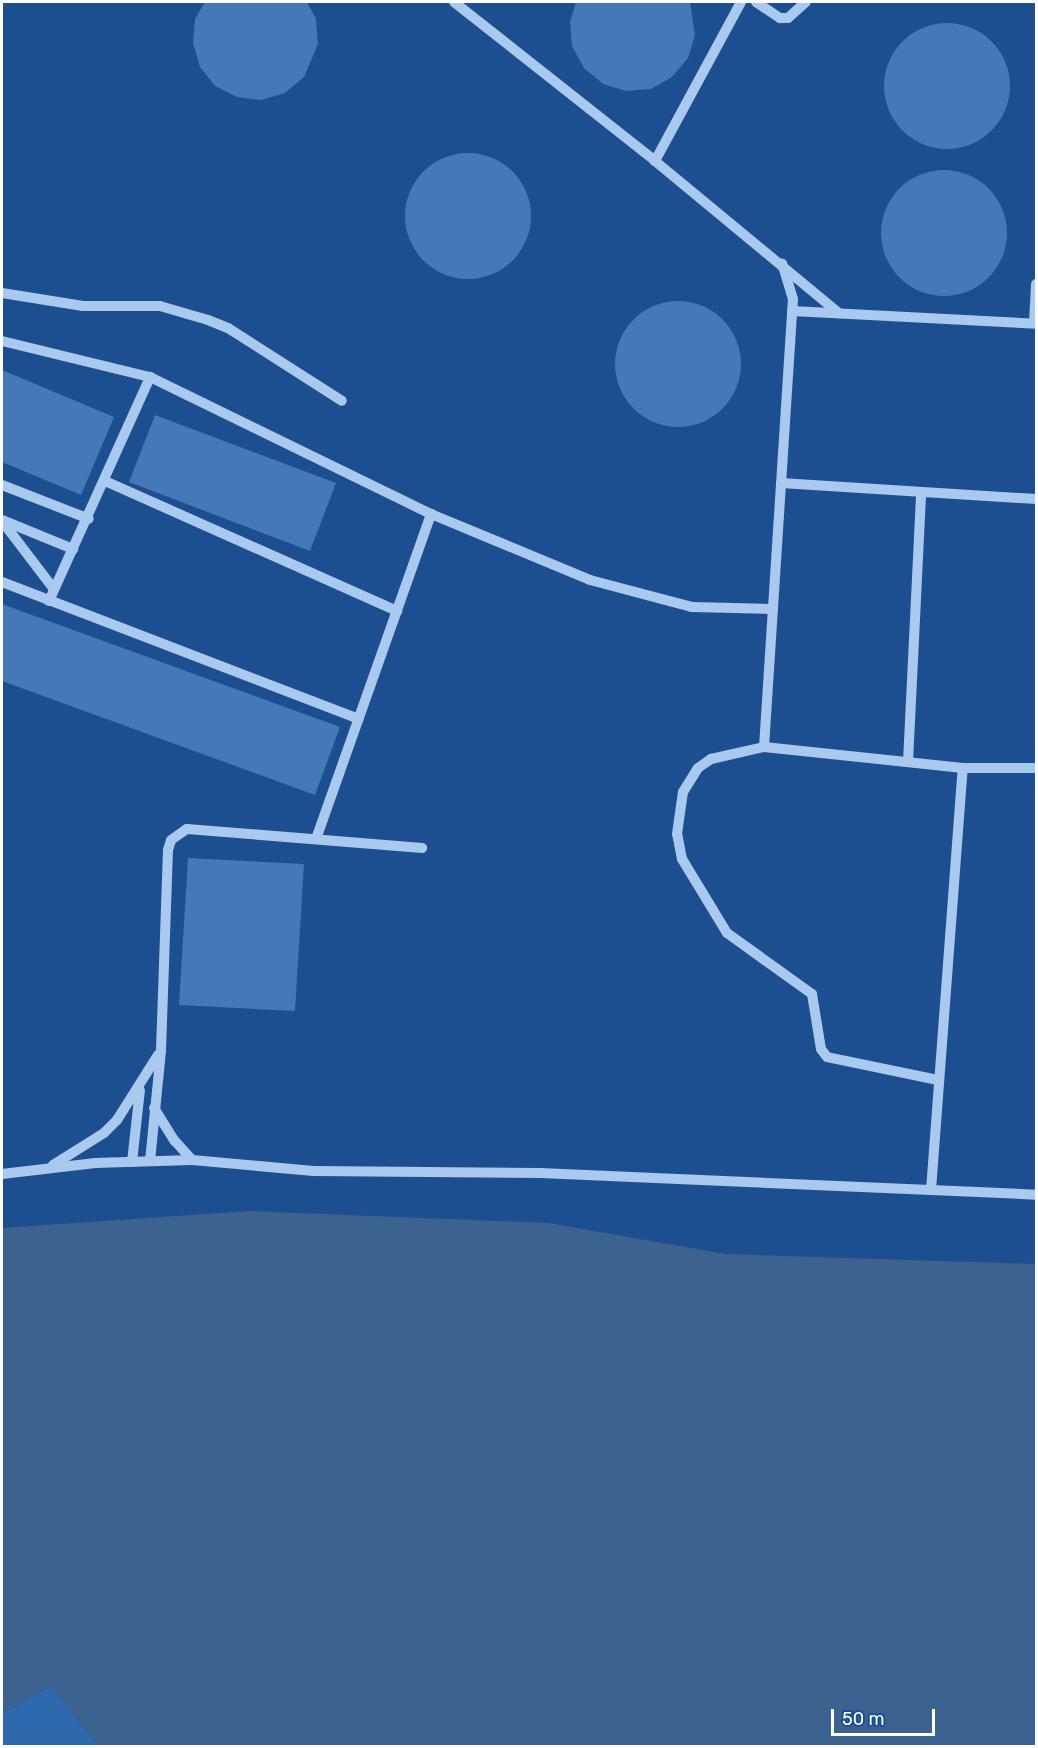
<!DOCTYPE html>
<style>
body{margin:0}
#map{position:relative;width:1038px;height:1748px;overflow:hidden;background:#1b4f8f;font-family:Rubik,sans-serif}
div>[style]{position:absolute}
[style*='--x']{left:calc(var(--x)*1px);top:calc(var(--y)*1px);width:calc(var(--w)*1px);rotate:calc(var(--a)*1deg)}
.green>*{inset:0;background:#2e69ad}
.water>*{inset:0;background:#3c6290}
.building>*{inset:0;background:#4478b7}
.round{border-radius:50%}
.minor>*{height:10px;margin:-5px;padding:0 5px;transform-origin:5px;border-radius:5px;background:#a9c9ee}
span{translate:-50% -50%;white-space:nowrap;text-align:center;line-height:1.15;-webkit-text-stroke:6px #1b4f8f;paint-order:stroke}
.frame{position:absolute;inset:0;border:3px solid #fff;pointer-events:none}
.scale{position:absolute;left:831px;top:1709px;width:104px;height:27px;box-sizing:border-box;border:3px solid #fff;border-top:0;padding-left:8px;font-size:18px;line-height:21px;white-space:nowrap;color:#fff;-webkit-text-stroke:4px #1b4f8f;paint-order:stroke}
</style>
<div id="map">
<div class="green">
<i style="clip-path:polygon(50px 1686px,99px 1746px,2px 1746px,2px 1714px)"></i>
</div>
<div class="water">
<i style="clip-path:polygon(249px 1211px,549px 1223px,725px 1254px,1036px 1264px,1036px 1746px,99px 1746px,50px 1686px,2px 1714px,2px 1228px)"></i>
</div>
<div class="building">
<i style="clip-path:polygon(205px 2px,307px 2px,316px 19px,318px 44px,304px 77px,285px 93px,261px 100px,237px 97px,215px 86px,200px 67px,193px 43px,195px 19px)"></i>
<i style="clip-path:polygon(576px 2px,690px 2px,695px 35px,688px 58px,672px 77px,651px 89px,626px 91px,603px 84px,584px 68px,572px 46px,570px 22px)"></i>
<i class="round" style="left:884px;top:23px;width:126px;height:126px"></i>
<i class="round" style="left:405px;top:153px;width:126px;height:126px"></i>
<i class="round" style="left:881px;top:170px;width:126px;height:126px"></i>
<i class="round" style="left:615px;top:301px;width:126px;height:126px"></i>
<i style="clip-path:polygon(2px 370px,114px 417px,81px 495px,2px 462px)"></i>
<i style="clip-path:polygon(155px 415px,336px 483px,310px 551px,129px 482px)"></i>
<i style="clip-path:polygon(2px 604px,340px 727px,315px 795px,2px 681px)"></i>
<i style="clip-path:polygon(188px 858px,304px 864px,295px 1011px,179px 1005px)"></i>
</div>
<div class="minor">
<i style="--x:454;--y:2;--w:256;--a:38.3"></i>
<i style="--x:741;--y:2;--w:181;--a:118.4"></i>
<i style="--x:655;--y:161;--w:239;--a:39.6"></i>
<i style="--x:756;--y:2;--w:29;--a:34"></i>
<i style="--x:780;--y:18;--w:8;--a:0"></i>
<i style="--x:788;--y:18;--w:24;--a:-42"></i>
<i style="--x:2;--y:293;--w:82;--a:9.1"></i>
<i style="--x:83;--y:306;--w:77;--a:0"></i>
<i style="--x:160;--y:306;--w:50;--a:16.3"></i>
<i style="--x:208;--y:320;--w:22;--a:22"></i>
<i style="--x:228;--y:328;--w:135;--a:32.6"></i>
<i style="--x:792;--y:311;--w:244;--a:3"></i>
<i style="--x:1034;--y:323;--w:39;--a:-87"></i>
<i style="--x:2;--y:341;--w:152;--a:13.7"></i>
<i style="--x:150;--y:377;--w:313;--a:26"></i>
<i style="--x:431;--y:514;--w:172;--a:22.5"></i>
<i style="--x:590;--y:580;--w:106;--a:14.8"></i>
<i style="--x:692;--y:607;--w:81;--a:1.4"></i>
<i style="--x:105;--y:481;--w:320;--a:24"></i>
<i style="--x:781;--y:483;--w:256;--a:3.6"></i>
<i style="--x:2;--y:485;--w:93;--a:21.3"></i>
<i style="--x:2;--y:520;--w:77;--a:22.2"></i>
<i style="--x:2;--y:521;--w:84;--a:52.7"></i>
<i style="--x:2;--y:582;--w:382;--a:21"></i>
<i style="--x:49;--y:601;--w:246;--a:-65.7"></i>
<i style="--x:764;--y:747;--w:449;--a:-86.3"></i>
<i style="--x:793;--y:299;--w:37;--a:-107"></i>
<i style="--x:908;--y:762;--w:270;--a:-87.2"></i>
<i style="--x:316;--y:839;--w:345;--a:-70.5"></i>
<i style="--x:938;--y:1080;--w:113;--a:-168.3"></i>
<i style="--x:827;--y:1057;--w:10;--a:-127"></i>
<i style="--x:821;--y:1049;--w:56;--a:-99.3"></i>
<i style="--x:812;--y:994;--w:105;--a:-144.3"></i>
<i style="--x:727;--y:933;--w:87;--a:-121.3"></i>
<i style="--x:682;--y:859;--w:25;--a:-101"></i>
<i style="--x:677;--y:834;--w:42;--a:-81.9"></i>
<i style="--x:683;--y:792;--w:28;--a:-58"></i>
<i style="--x:698;--y:768;--w:16;--a:-35"></i>
<i style="--x:711;--y:759;--w:54;--a:-12.8"></i>
<i style="--x:764;--y:747;--w:200;--a:6"></i>
<i style="--x:963;--y:768;--w:73;--a:0"></i>
<i style="--x:154;--y:1108;--w:39;--a:58"></i>
<i style="--x:175;--y:1141;--w:25;--a:48"></i>
<i style="--x:150;--y:1161;--w:112;--a:-84.3"></i>
<i style="--x:161;--y:1050;--w:200;--a:-88"></i>
<i style="--x:168;--y:850;--w:10;--a:-73"></i>
<i style="--x:171;--y:840;--w:19;--a:-35"></i>
<i style="--x:187;--y:829;--w:236;--a:4.6"></i>
<i style="--x:132;--y:1162;--w:72;--a:-83.7"></i>
<i style="--x:53;--y:1165;--w:60;--a:-32.1"></i>
<i style="--x:104;--y:1133;--w:18;--a:-45"></i>
<i style="--x:117;--y:1120;--w:77;--a:-57.8"></i>
<i style="--x:2;--y:1174;--w:94;--a:-6.7"></i>
<i style="--x:95;--y:1163;--w:97;--a:-1.8"></i>
<i style="--x:192;--y:1160;--w:122;--a:5.2"></i>
<i style="--x:314;--y:1171;--w:226;--a:0.5"></i>
<i style="--x:540;--y:1173;--w:496;--a:2.5"></i>
<i style="--x:931;--y:1190;--w:423;--a:-85.7"></i>
</div>
<div class="frame"></div>
<div class="scale">50 m</div>
</div>
